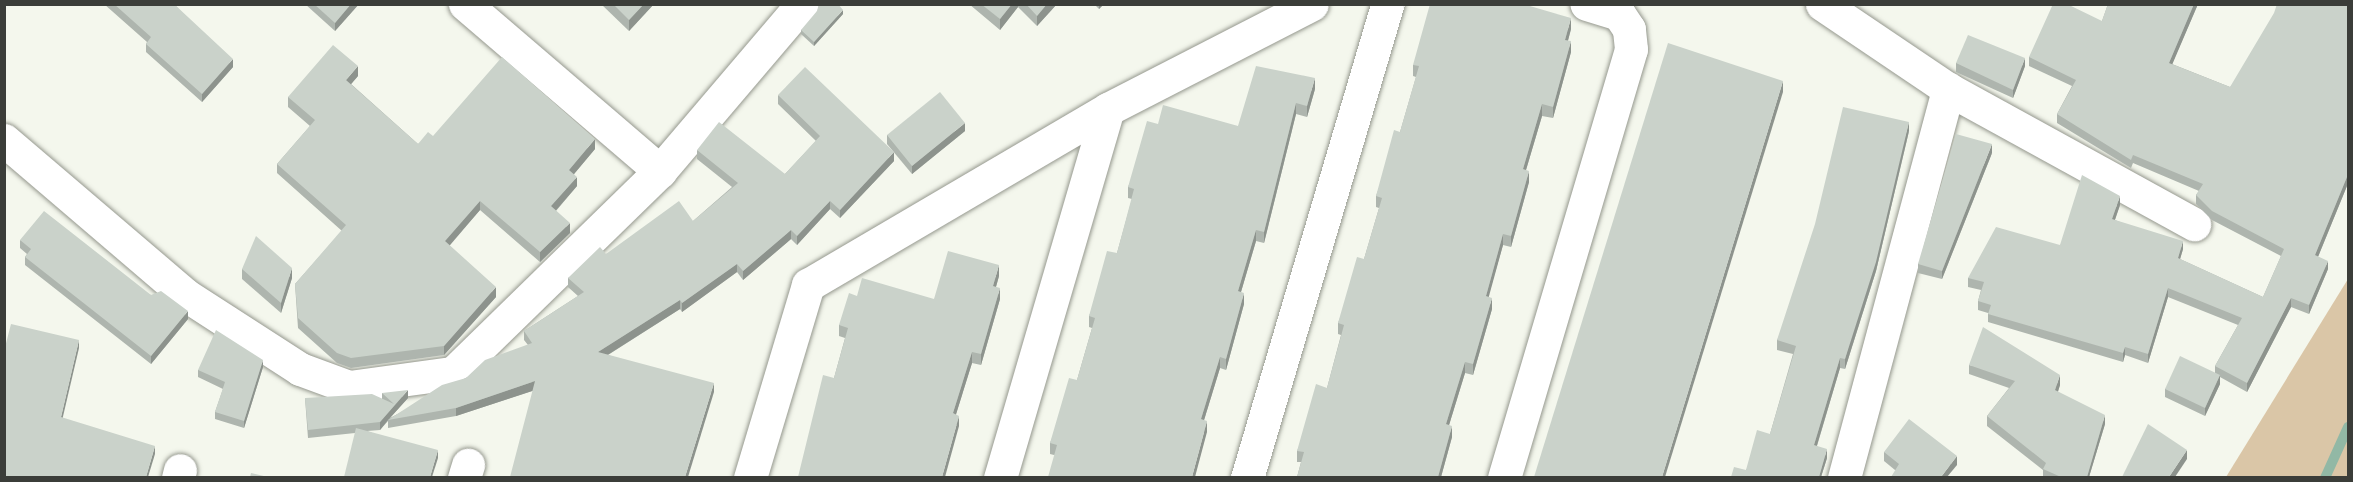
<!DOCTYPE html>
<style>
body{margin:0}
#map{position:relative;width:2353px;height:482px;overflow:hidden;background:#f4f7ed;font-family:"Fira Sans Condensed",sans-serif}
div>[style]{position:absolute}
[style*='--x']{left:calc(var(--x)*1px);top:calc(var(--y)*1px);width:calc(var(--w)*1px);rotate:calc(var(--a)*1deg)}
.green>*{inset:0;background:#dac6a7}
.stream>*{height:10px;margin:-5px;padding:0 5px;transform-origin:5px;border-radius:5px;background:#92b8a5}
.roads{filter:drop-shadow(0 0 2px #95988e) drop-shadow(0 0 2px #95988e)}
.minor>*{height:33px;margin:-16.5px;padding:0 16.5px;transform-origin:16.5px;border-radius:16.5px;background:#fff}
.wall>*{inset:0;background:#aeb5ae}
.shaded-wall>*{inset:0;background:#8d938d}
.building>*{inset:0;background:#cad2ca}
span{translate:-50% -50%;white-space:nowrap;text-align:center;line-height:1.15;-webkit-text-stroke:6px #fff;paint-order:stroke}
.frame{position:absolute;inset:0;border:6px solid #3b3d39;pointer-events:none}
</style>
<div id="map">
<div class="green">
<i style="clip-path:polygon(2348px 279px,2348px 477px,2226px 477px)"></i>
</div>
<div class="stream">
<i style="--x:2325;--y:478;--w:56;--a:-65.7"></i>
</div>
<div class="roads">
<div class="minor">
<i style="--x:465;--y:4;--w:257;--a:40.6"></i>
<i style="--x:1822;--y:4;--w:152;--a:34"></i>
<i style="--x:1948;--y:89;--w:281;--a:28.8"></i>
<i style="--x:4;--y:140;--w:237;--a:40.5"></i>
<i style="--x:184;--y:294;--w:138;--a:32.9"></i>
<i style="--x:300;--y:369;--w:52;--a:20.2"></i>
<i style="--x:349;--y:387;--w:105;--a:-7.7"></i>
<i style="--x:453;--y:373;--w:289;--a:-44.3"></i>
<i style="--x:660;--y:171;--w:219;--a:-49.6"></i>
<i style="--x:178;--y:478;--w:8;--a:-76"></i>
<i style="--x:464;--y:478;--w:14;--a:-73"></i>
<i style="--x:750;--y:478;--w:202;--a:-73.3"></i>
<i style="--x:808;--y:285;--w:348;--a:-30.4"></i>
<i style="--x:1108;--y:109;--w:229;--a:-27.2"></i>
<i style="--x:1000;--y:478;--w:384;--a:-73.7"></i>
<i style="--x:1247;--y:478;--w:494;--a:-73.5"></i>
<i style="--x:1504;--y:478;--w:447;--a:-73.5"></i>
<i style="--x:1631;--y:49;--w:20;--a:-96"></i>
<i style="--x:1629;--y:29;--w:18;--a:-124"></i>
<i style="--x:1619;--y:14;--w:34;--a:-163"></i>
<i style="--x:1844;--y:478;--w:403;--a:-75"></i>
</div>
</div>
<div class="wall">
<i style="clip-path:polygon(104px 4px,174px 4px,233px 67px,202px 102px,146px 52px,146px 44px,147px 42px)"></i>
<i style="clip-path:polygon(305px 4px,359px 4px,335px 31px)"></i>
<i style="clip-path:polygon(601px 4px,654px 4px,629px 31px)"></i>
<i style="clip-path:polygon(969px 4px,1057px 4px,1037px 26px,1018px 7px,1000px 30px)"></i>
<i style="clip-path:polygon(1094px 4px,1104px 4px,1099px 9px)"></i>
<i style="clip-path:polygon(2108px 4px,2198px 4px,2172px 64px,2230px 87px,2349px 4px,2349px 181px,2318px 257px,2328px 269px,2309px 314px,2291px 307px,2247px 392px,2220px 377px,2220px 384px,2205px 416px,2165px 397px,2165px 389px,2215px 373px,2215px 366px,2238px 325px,2168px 297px,2148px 363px,2125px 355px,2123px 362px,1988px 322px,1988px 313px,1978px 310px,1978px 301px,1981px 290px,1968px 287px,1968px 278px,2060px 245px,2120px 205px,2115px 220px,2183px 249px,2180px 259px,2263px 297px,2281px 256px,2212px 220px,2196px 204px,2196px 195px,2199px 191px,2133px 163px,2131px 168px,2057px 123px,2057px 114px,2072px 86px,2029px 66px,2029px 57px,2102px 21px)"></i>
<i style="clip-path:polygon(843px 14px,814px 46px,801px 34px,801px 30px)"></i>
<i style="clip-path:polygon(1571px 29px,1568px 41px,1571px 52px,1553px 118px,1542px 116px,1526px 170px,1529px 182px,1511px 247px,1503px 245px,1488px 297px,1492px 309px,1473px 375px,1465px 373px,1449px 425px,1452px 437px,1441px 477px,1297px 477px,1301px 462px,1297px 462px,1297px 451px,1327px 388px,1341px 335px,1338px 334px,1338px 323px,1364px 259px,1379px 208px,1376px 207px,1376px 196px,1400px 132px,1416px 77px,1413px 76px,1413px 65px)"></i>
<i style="clip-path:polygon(1956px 63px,2025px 66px,2013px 98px,1956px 72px)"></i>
<i style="clip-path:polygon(358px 76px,351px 84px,418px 144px,433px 136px,595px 149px,574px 174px,577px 186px,556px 211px,570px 233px,540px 262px,480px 210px,449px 245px,496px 297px,444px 355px,351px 368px,337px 363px,298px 328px,295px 284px,342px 231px,277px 173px,277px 164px,310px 126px,288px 107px,288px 97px)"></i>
<i style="clip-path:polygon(1315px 89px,1307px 117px,1296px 114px,1264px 243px,1256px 241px,1241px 292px,1244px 304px,1226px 370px,1220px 368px,1204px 420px,1207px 432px,1054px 455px,1050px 454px,1050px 443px,1077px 380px,1092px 328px,1089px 327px,1089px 316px,1117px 253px,1132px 199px,1128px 198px,1128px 187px,1158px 124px,1238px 126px)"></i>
<i style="clip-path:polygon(778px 95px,894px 161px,840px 218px,830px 209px,797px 245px,791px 239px,743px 280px,737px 272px,682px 312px,680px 309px,608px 355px,714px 392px,532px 391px,456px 416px,388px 428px,388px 421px,380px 430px,367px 431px,438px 458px,355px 433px,308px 438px,305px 398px,382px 399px,382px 393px,408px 398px,390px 418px,528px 345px,524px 340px,524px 331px,578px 296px,568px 287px,568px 278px,606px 254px,693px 221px,732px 187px,697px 159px,697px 150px,785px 174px,816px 141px,778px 104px)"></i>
<i style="clip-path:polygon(965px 131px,912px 174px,887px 144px,887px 135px)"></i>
<i style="clip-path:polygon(1909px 131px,1876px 271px,1845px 369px,1840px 368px,1817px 446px,1827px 458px,1821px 477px,1731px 477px,1746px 470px,1770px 434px,1793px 354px,1777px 350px,1777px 340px)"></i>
<i style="clip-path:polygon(1992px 153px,1942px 279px,1918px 273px,1918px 264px)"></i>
<i style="clip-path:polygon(20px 240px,151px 295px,188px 319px,151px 364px,25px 265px,25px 257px,27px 254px,20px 248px)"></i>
<i style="clip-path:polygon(242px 269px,292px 278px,281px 313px,242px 279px)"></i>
<i style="clip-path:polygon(999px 276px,996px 287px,1000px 299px,981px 365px,972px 363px,956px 414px,959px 426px,834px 378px,845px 338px,839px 336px,839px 325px,934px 299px)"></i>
<i style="clip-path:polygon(1969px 365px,2060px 385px,2058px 392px,2105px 424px,2089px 477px,2043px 477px,2043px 470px,1987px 426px,1987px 416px,2009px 388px,1969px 374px)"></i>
<i style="clip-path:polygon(263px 367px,244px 428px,215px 419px,215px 412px,223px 389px,198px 377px,198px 370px)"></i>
<i style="clip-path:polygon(1884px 452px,1957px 465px,1895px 470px,1884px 461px)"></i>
</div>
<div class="shaded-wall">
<i style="clip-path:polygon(351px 4px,359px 4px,335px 31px,335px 23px)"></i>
<i style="clip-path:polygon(644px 4px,654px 4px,629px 31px,629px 20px)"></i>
<i style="clip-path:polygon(1012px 4px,1018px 4px,1018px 7px,1000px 30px,1000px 19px)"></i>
<i style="clip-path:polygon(1047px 4px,1057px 4px,1037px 26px,1037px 16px)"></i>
<i style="clip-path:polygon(1099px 4px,1104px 4px,1099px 9px)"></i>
<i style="clip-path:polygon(2194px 4px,2198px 4px,2169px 72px,2169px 63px)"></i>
<i style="clip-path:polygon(843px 10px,843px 14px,814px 46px,814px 42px)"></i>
<i style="clip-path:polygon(1571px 18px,1571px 29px,1565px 51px,1565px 40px)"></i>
<i style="clip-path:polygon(1571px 41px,1571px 52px,1553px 118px,1553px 107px)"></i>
<i style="clip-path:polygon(2025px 58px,2025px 66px,2013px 98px,2013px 90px)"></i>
<i style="clip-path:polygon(233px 59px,233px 67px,202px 102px,202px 94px)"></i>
<i style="clip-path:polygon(358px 66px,358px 76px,346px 90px,346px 80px)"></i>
<i style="clip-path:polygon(1315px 78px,1315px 89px,1307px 117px,1307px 106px)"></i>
<i style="clip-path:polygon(1783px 81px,1783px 92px,1665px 477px,1662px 477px)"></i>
<i style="clip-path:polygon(1296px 103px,1296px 114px,1264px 243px,1264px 232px)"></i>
<i style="clip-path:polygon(1542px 104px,1542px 116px,1523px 180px,1523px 169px)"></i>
<i style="clip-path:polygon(1909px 122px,1909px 131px,1876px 271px,1845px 369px,1845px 359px)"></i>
<i style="clip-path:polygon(965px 123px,965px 131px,912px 174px,912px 166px)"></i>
<i style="clip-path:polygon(595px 139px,595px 149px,569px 180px,569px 170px)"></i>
<i style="clip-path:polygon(1992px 144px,1992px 153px,1942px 279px,1942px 271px)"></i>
<i style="clip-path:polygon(894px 152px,894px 161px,840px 218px,840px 210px)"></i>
<i style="clip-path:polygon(1529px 171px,1529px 182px,1511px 247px,1511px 236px)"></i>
<i style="clip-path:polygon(2349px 172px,2349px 181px,2315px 264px,2315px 255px)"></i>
<i style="clip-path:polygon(577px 177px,577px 186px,551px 216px,551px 206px)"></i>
<i style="clip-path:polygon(2120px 196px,2120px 205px,2112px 228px,2112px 219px)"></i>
<i style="clip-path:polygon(480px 201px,480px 210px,445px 251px,445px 241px)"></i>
<i style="clip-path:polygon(830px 201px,830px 209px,797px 245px,797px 236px)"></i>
<i style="clip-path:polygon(570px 223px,570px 233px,540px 262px,540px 252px)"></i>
<i style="clip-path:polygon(791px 230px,791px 239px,743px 280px,743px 271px)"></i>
<i style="clip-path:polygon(1256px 230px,1256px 241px,1238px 302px,1238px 291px)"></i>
<i style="clip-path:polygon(1503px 234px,1503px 245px,1486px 307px,1486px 296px)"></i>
<i style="clip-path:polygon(2183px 241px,2183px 249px,2178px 266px,2178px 258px)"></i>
<i style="clip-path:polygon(2328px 261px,2328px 269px,2309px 314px,2309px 305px)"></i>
<i style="clip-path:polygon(737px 264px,737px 272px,682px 312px,682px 303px)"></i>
<i style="clip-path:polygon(999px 265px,999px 276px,993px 297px,993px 286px)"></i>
<i style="clip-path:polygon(292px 268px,292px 278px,281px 313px,281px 303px)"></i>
<i style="clip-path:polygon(496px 287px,496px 297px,444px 355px,444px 346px)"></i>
<i style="clip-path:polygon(1000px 288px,1000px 299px,981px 365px,981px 354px)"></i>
<i style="clip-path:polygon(2168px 288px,2168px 297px,2148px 363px,2148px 354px)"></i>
<i style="clip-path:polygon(1244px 293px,1244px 304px,1226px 370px,1226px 359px)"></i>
<i style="clip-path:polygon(1492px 298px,1492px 309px,1473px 375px,1473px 364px)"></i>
<i style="clip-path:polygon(2291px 298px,2291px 307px,2247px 392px,2247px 383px)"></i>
<i style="clip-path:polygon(680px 300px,680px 309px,598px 361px,598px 352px)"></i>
<i style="clip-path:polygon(188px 311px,188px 319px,151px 364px,151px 356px)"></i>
<i style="clip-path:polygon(79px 340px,79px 348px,61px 425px,61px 417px)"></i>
<i style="clip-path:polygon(2125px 347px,2125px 355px,2123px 362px,2123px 353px)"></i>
<i style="clip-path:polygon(972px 352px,972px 363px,953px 424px,953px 413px)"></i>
<i style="clip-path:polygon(1220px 357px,1220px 368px,1201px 430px,1201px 419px)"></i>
<i style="clip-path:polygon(1840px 358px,1840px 368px,1814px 455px,1814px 445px)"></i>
<i style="clip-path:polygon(263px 360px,263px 367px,244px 428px,244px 421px)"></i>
<i style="clip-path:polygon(1465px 362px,1465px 373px,1446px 435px,1446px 424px)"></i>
<i style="clip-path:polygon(2060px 375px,2060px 385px,2055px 400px,2055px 390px)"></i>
<i style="clip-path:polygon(2220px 375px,2220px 384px,2205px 416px,2205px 408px)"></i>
<i style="clip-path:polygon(535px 381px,535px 390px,456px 416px,456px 408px)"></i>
<i style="clip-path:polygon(714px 383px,714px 392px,688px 477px,685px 477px)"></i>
<i style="clip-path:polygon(408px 390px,408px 398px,389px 419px,388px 420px,380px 430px,380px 422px)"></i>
<i style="clip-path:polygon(2105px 415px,2105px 424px,2089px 477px,2087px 477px)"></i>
<i style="clip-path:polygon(959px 416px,959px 426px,945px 477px,942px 477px)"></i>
<i style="clip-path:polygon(1207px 421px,1207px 432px,1195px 477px,1192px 477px)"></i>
<i style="clip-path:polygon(1452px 426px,1452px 437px,1441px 477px,1438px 477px)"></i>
<i style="clip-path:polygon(155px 446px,155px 454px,148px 477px,146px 477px)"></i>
<i style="clip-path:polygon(1827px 449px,1827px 458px,1821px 477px,1819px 477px)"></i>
<i style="clip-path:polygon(438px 450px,438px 458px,432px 477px,430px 477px)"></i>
<i style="clip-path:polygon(2187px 450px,2187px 459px,2175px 477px,2169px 477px)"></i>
<i style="clip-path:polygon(1957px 456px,1957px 465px,1947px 477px,1941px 477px)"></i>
</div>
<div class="building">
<i style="clip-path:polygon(114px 4px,174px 4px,233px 59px,202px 94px,146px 44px,151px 37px)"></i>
<i style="clip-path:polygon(314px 4px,351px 4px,335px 23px)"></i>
<i style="clip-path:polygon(613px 4px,644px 4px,629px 20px)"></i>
<i style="clip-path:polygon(819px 4px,838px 4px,843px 10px,814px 42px,801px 30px,817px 11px)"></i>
<i style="clip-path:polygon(981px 4px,1012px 4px,1000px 19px)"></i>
<i style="clip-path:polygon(1026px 4px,1047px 4px,1037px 16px)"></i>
<i style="clip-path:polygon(1430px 4px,1523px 4px,1571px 18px,1565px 40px,1571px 41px,1553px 107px,1542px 104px,1523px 169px,1529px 171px,1511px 236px,1503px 234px,1486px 296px,1492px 298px,1473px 364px,1465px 362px,1446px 424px,1452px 426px,1438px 477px,1297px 477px,1304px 452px,1297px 451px,1316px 384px,1327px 388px,1344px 325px,1338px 323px,1357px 257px,1364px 259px,1382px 198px,1376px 196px,1394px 130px,1400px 132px,1419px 66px,1413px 65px)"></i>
<i style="clip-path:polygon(2053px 4px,2067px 4px,2102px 21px,2108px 4px,2194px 4px,2169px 63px,2230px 87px,2274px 13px,2277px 4px,2349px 4px,2349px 172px,2315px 255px,2328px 261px,2309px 305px,2291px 298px,2247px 383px,2215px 366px,2242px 318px,2168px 288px,2148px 354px,2125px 347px,2123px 353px,1988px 314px,1991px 305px,1978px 301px,1984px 282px,1968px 278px,1996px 227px,2060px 245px,2082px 175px,2120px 196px,2112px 219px,2183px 241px,2178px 258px,2263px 297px,2284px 249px,2212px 211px,2196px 195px,2203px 184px,2133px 155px,2131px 160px,2057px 114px,2076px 80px,2029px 57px)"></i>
<i style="clip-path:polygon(1968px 35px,2025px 58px,2013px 90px,1956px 63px)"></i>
<i style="clip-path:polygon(1668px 43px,1783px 81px,1662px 477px,1534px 477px)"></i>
<i style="clip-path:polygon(333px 45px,358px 66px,346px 80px,418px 144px,428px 132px,433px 136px,502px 57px,595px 139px,569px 170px,577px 177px,551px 206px,570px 223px,540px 252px,480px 201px,445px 241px,496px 287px,444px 346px,351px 358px,337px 353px,298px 318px,295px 284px,346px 225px,277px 164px,315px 120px,288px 97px)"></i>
<i style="clip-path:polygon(1256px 66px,1315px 78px,1307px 106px,1296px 103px,1264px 232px,1256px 230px,1238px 291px,1244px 293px,1226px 359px,1220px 357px,1201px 419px,1207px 421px,1192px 477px,1048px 477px,1057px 445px,1050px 443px,1069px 378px,1077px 380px,1095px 318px,1089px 316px,1107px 251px,1117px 253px,1134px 189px,1128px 187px,1147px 121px,1158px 124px,1163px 105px,1238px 126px)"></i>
<i style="clip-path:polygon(805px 67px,894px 152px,840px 210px,830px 201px,797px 236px,791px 230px,743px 271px,737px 264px,682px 303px,680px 300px,598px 352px,714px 383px,685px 477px,510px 477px,535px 381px,456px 408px,388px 420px,442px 385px,466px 378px,485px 360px,532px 343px,524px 331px,584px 292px,568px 278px,600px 247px,606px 254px,679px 201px,693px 221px,738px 183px,697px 150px,719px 122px,785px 174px,820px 136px,778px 95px)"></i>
<i style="clip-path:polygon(940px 92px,965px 123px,912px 166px,887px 135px)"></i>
<i style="clip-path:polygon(1843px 107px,1909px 122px,1876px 262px,1845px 359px,1840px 358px,1814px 445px,1827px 449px,1819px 477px,1731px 477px,1734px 467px,1746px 470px,1757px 430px,1770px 434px,1796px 346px,1777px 340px,1815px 224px)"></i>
<i style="clip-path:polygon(1956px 134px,1992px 144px,1942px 271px,1918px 264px)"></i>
<i style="clip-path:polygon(44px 211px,151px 295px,161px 291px,188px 311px,151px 356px,25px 257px,31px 249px,20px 240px)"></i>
<i style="clip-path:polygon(256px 236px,292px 268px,281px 303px,242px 269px)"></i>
<i style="clip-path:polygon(948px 251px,999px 265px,993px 286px,1000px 288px,981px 354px,972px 352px,953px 413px,959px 416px,942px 477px,798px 477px,823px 375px,834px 378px,848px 328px,839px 325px,849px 293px,857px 296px,862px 278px,934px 299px)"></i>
<i style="clip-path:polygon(11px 324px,79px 340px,61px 417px,155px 446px,146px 477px,4px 477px,4px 351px)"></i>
<i style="clip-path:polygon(1983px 327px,2060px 375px,2055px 390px,2105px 415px,2087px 477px,2061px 477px,2043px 469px,2046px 463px,1987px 416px,2015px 381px,1969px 365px)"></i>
<i style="clip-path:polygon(216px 330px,263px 360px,244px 421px,215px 412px,225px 382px,198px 370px)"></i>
<i style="clip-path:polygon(2180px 356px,2220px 375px,2205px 408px,2165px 389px)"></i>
<i style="clip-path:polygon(408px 390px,380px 422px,308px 430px,305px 398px,372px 394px,394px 404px,382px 393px)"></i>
<i style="clip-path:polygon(1909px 419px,1957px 456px,1941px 477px,1891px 477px,1899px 464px,1884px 452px)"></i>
<i style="clip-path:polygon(2148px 424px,2187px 450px,2169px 477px,2122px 477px)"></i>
<i style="clip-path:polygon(356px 428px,438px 450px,430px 477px,344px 477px)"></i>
<i style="clip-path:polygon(251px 473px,268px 477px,250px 477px)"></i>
</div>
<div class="frame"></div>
</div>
